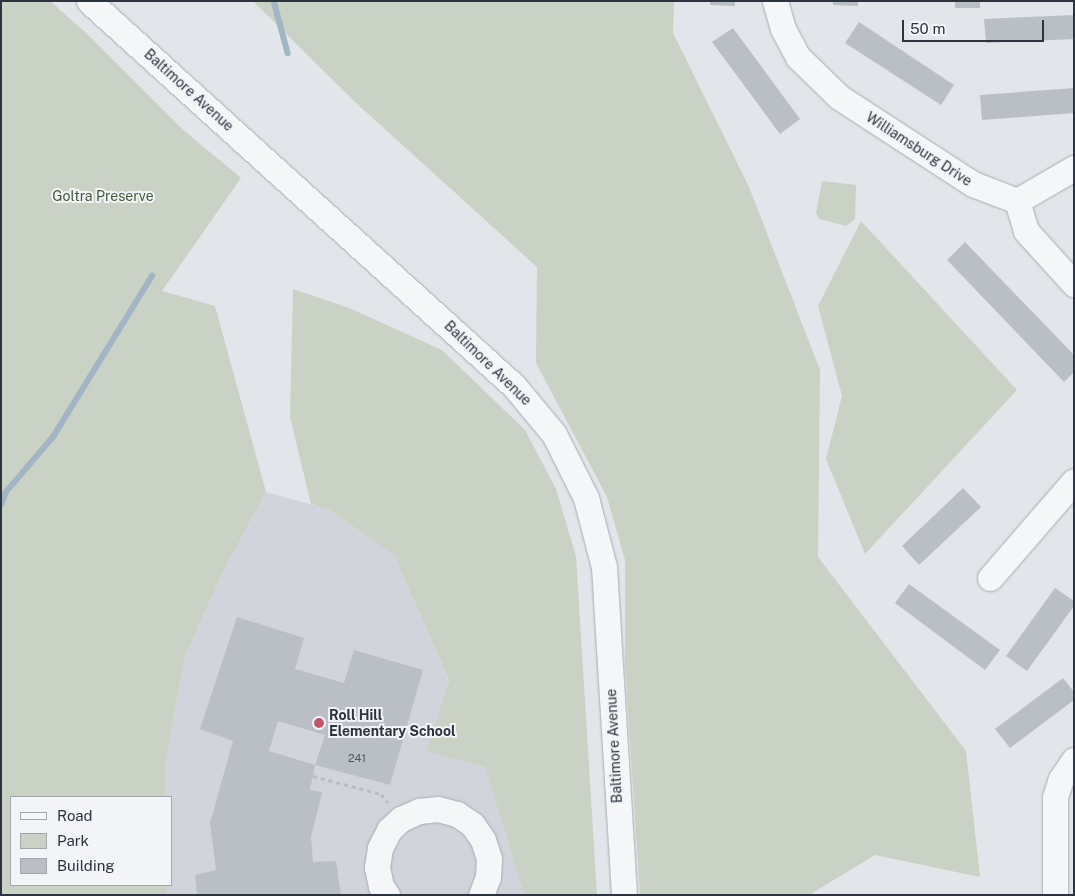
<!DOCTYPE html>
<style>
body{margin:0}
#map{position:relative;width:1075px;height:896px;overflow:hidden;background:#e2e5e9;font-family:"Public Sans",sans-serif}
div>[style]{position:absolute}
[style*='--x']{left:calc(var(--x)*1px);top:calc(var(--y)*1px);width:calc(var(--w)*1px);rotate:calc(var(--a)*1deg)}
.built>*{inset:0;background:#d1d5db}
.green>*{inset:0;background:#c9d2c4}
.stream>*{height:5.5px;margin:-2.75px;padding:0 2.75px;transform-origin:2.75px;border-radius:2.75px;background:#a2b5c5}
.building>*{inset:0;background:#babfc5}
.path>*{height:3px;margin-top:-1.5px;transform-origin:0;background:repeating-linear-gradient(90deg,#b9bcc0 0 4px,transparent 0 8px)}
.roads{filter:drop-shadow(0 0 1px #a8acb3) drop-shadow(0 0 1px #a8acb3)}
.minor>*{height:25px;margin:-12.5px;padding:0 12.5px;transform-origin:12.5px;border-radius:12.5px;background:#f5f6f8}
.dots>*{width:14px;height:14px;translate:-50% -50%;box-sizing:border-box;border:2px solid #f2f4f7;border-radius:50%}
span{translate:-50% -50%;white-space:nowrap;text-align:center;line-height:1.15;-webkit-text-stroke:4px #f2f4f7;paint-order:stroke}
.number-label{font-size:11px;color:#505760}
.number-label span{-webkit-text-stroke-width:0}
.street-label{font-size:14px;color:#2c343f}
.park-label{font-size:14px;color:#43593b}
.poi-label{font-size:14px;color:#2c343f;font-weight:700}
.left{translate:0 -50%;text-align:left}
.frame{position:absolute;inset:0;border:2px solid #2c343f;pointer-events:none}
.legend{position:absolute;left:10px;top:796px;width:162px;height:90px;box-sizing:border-box;background:#f2f4f7;border:1px solid #a3a7ad;margin:0;padding:6px 9px;list-style:none;font-size:15px;color:#2c343f}
.legend li{display:flex;align-items:center;gap:10px;height:25px}
.legend b{width:25px;border:1px solid #a3a7ad}
.scale{position:absolute;left:902px;top:20px;width:142px;height:22px;box-sizing:border-box;border:2px solid #2c343f;border-top:0;padding-left:6px;font-size:15px;line-height:18px;white-space:nowrap;color:#2c343f;-webkit-text-stroke:4px #f2f4f7;paint-order:stroke}
</style>
<div id="map">
<div class="built">
<i style="clip-path:polygon(266px 492px,328px 509px,394px 553px,485px 767px,524px 895px,168px 895px,167px 885px,171px 885px,171px 797px,165px 797px,165px 765px,185px 656px,224px 570px)"></i>
</div>
<div class="green">
<i style="clip-path:polygon(1px 1px,50px 1px,85px 32px,182px 129px,241px 178px,162px 291px,215px 306px,266px 492px,224px 570px,185px 656px,165px 765px,165px 797px,11px 797px,11px 885px,167px 885px,168px 895px,1px 895px)"></i>
<i style="clip-path:polygon(253px 1px,674px 1px,673px 33px,749px 187px,820px 370px,818px 557px,966px 751px,980px 877px,875px 855px,809px 895px,640px 895px,625px 663px,625px 560px,607px 497px,536px 363px,537px 267px,355px 102px)"></i>
<i style="clip-path:polygon(822px 181px,856px 185px,855px 219px,846px 226px,819px 219px,816px 213px)"></i>
<i style="clip-path:polygon(861px 221px,1017px 390px,865px 554px,826px 459px,842px 396px,818px 306px)"></i>
<i style="clip-path:polygon(293px 289px,349px 308px,442px 350px,525px 430px,556px 489px,576px 556px,597px 895px,524px 895px,485px 767px,427px 751px,449px 681px,394px 554px,328px 509px,311px 504px,290px 417px)"></i>
</div>
<div class="stream">
<i style="--x:274;--y:1;--w:54;--a:74.9"></i>
<i style="--x:1;--y:505;--w:14;--a:-69"></i>
<i style="--x:6;--y:492;--w:72;--a:-49.5"></i>
<i style="--x:53;--y:437;--w:189;--a:-58.4"></i>
</div>
<div class="building">
<i style="clip-path:polygon(710px 1px,735px 1px,735px 6px,710px 5px)"></i>
<i style="clip-path:polygon(833px 1px,858px 1px,858px 6px,833px 5px)"></i>
<i style="clip-path:polygon(955px 1px,980px 1px,980px 8px,955px 8px)"></i>
<i style="clip-path:polygon(1074px 15px,1074px 39px,986px 43px,984px 19px)"></i>
<i style="clip-path:polygon(859px 22px,954px 85px,941px 105px,845px 43px)"></i>
<i style="clip-path:polygon(733px 28px,800px 119px,780px 134px,712px 42px)"></i>
<i style="clip-path:polygon(1074px 88px,1074px 113px,982px 120px,980px 95px)"></i>
<i style="clip-path:polygon(965px 242px,1074px 355px,1074px 372px,1064px 382px,947px 260px)"></i>
<i style="clip-path:polygon(963px 488px,981px 507px,919px 565px,902px 546px)"></i>
<i style="clip-path:polygon(909px 584px,1000px 650px,985px 670px,895px 603px)"></i>
<i style="clip-path:polygon(1055px 588px,1074px 601px,1074px 606px,1027px 671px,1006px 656px)"></i>
<i style="clip-path:polygon(237px 617px,304px 638px,295px 669px,344px 683px,354px 650px,423px 670px,390px 785px,315px 765px,325px 735px,278px 721px,269px 751px,315px 765px,310px 790px,322px 792px,311px 837px,313px 862px,336px 861px,341px 895px,197px 895px,195px 875px,216px 870px,210px 823px,233px 741px,200px 729px)"></i>
<i style="clip-path:polygon(1063px 678px,1074px 692px,1074px 700px,1010px 748px,995px 729px)"></i>
</div>
<div class="path">
<i style="--x:313;--y:776;--w:70;--a:14.8"></i>
<i style="--x:381;--y:794;--w:11;--a:52"></i>
</div>
<div class="roads">
<div class="minor">
<i style="--x:89;--y:1;--w:573;--a:42.17"></i>
<i style="--x:514;--y:386;--w:62;--a:50.2"></i>
<i style="--x:554;--y:434;--w:72;--a:63.4"></i>
<i style="--x:586;--y:498;--w:71;--a:75.4"></i>
<i style="--x:604;--y:567;--w:329;--a:86.5"></i>
<i style="--x:775;--y:1;--w:29;--a:74"></i>
<i style="--x:783;--y:29;--w:32;--a:62"></i>
<i style="--x:798;--y:57;--w:57;--a:44.3"></i>
<i style="--x:839;--y:97;--w:160;--a:33"></i>
<i style="--x:973;--y:184;--w:47;--a:21.1"></i>
<i style="--x:1017;--y:201;--w:31;--a:73"></i>
<i style="--x:1026;--y:231;--w:72;--a:47.8"></i>
<i style="--x:1017;--y:201;--w:66;--a:-30.1"></i>
<i style="--x:990;--y:578;--w:128;--a:-49.1"></i>
<i style="--x:387;--y:895;--w:11;--a:-124"></i>
<i style="--x:381;--y:886;--w:19;--a:-102"></i>
<i style="--x:377;--y:867;--w:19;--a:-81"></i>
<i style="--x:380;--y:848;--w:20;--a:-63"></i>
<i style="--x:389;--y:830;--w:16;--a:-43"></i>
<i style="--x:401;--y:819;--w:20;--a:-24"></i>
<i style="--x:419;--y:811;--w:19;--a:-6"></i>
<i style="--x:438;--y:809;--w:20;--a:15"></i>
<i style="--x:457;--y:814;--w:18;--a:34"></i>
<i style="--x:472;--y:824;--w:19;--a:55"></i>
<i style="--x:483;--y:840;--w:19;--a:72"></i>
<i style="--x:489;--y:858;--w:19;--a:93"></i>
<i style="--x:488;--y:877;--w:19;--a:111"></i>
<i style="--x:1055;--y:895;--w:98;--a:-90"></i>
<i style="--x:1055;--y:797;--w:19;--a:-72"></i>
<i style="--x:1061;--y:779;--w:23;--a:-56"></i>
</div>
</div>
<div class="dots">
<i style="left:319px;top:723px;background:#bf566c"></i>
</div>
<div class="number-label">
<span style="left:357px;top:758px">241</span>
</div>
<div class="street-label">
<span style="left:189px;top:90px;rotate:42deg">Baltimore Avenue</span>
<span style="left:919px;top:149px;rotate:33deg">Williamsburg Drive</span>
<span style="left:488px;top:363px;rotate:44deg">Baltimore Avenue</span>
<span style="left:614px;top:746px;rotate:-93deg">Baltimore Avenue</span>
</div>
<div class="park-label">
<span style="left:103px;top:196px">Goltra Preserve</span>
</div>
<div class="poi-label">
<span class="left" style="left:329px;top:723px">Roll Hill<br>Elementary School</span>
</div>
<div class="frame"></div>
<ul class="legend">
<li><b style="height:6px;background:#f5f6f8"></b>Road</li>
<li><b style="height:14px;background:#c9d2c4"></b>Park</li>
<li><b style="height:14px;background:#babfc5"></b>Building</li>
</ul>
<div class="scale">50 m</div>
</div>
